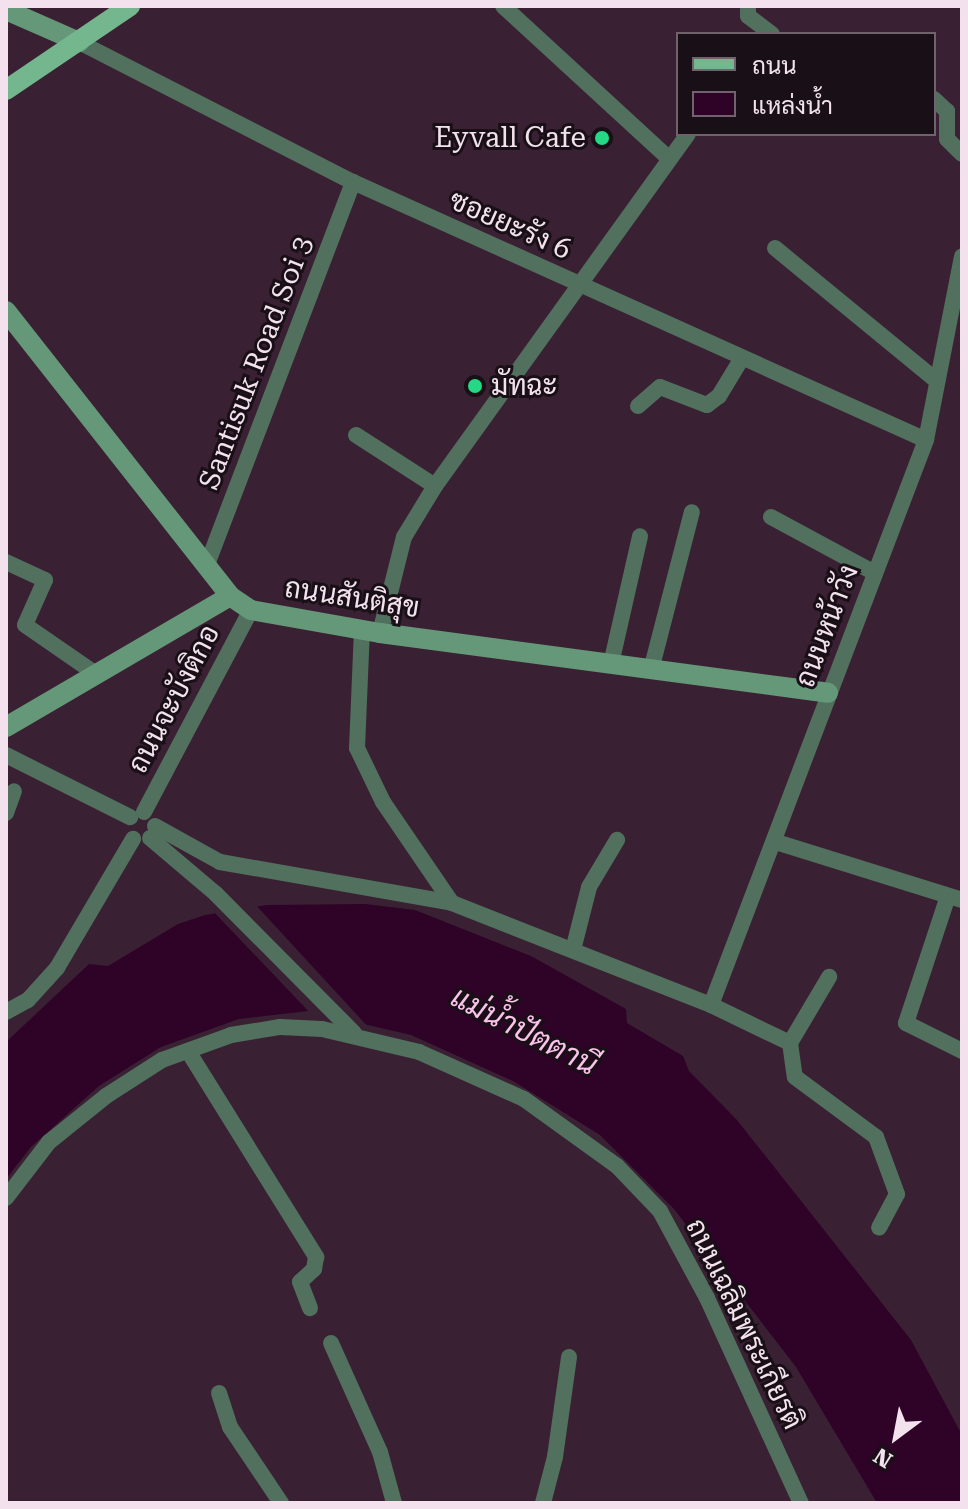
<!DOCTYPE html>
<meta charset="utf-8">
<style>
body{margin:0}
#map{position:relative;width:968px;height:1509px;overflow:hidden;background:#392133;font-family:"Roboto Serif",Sarabun,serif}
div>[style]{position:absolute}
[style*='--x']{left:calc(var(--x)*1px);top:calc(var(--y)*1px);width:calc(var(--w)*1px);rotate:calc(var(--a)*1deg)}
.water>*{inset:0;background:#2f0327}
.pier>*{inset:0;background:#392133}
.street>*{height:16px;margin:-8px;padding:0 8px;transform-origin:8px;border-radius:8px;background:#51705d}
.secondary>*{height:20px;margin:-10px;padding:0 10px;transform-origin:10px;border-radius:10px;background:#659878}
.primary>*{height:20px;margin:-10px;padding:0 10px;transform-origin:10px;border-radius:10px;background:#74b78e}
.dots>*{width:22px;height:22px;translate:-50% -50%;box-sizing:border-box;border:4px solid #190f17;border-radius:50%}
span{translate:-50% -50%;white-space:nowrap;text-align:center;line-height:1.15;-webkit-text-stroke:6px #190f17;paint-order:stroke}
.poi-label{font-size:28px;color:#f3e2ee}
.right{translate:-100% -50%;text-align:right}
.left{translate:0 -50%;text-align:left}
.street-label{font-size:28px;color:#f3e2ee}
.water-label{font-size:30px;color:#fac2ea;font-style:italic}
.frame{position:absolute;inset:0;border:8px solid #f3e2ee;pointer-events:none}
.legend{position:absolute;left:676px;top:32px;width:260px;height:104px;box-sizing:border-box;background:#190f17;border:2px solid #70636d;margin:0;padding:10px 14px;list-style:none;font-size:24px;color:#f3e2ee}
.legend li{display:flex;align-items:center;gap:16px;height:40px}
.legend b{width:40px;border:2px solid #70636d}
.north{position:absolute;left:856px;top:1397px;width:80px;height:80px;-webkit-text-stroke:6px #190f17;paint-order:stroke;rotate:212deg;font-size:22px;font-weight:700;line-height:32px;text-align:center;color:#f3e2ee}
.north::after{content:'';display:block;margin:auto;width:28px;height:36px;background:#f3e2ee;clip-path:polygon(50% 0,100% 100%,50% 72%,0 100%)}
</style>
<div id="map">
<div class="water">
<i style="clip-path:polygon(365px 904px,415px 910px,531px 956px,626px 1009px,627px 1023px,683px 1056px,689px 1071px,737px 1120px,911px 1340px,962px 1435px,962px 1503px,877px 1503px,796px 1367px,674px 1209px,600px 1135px,513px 1081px,411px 1035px,308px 1011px,239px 1019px,161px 1047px,99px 1086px,31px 1147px,6px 1179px,6px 1042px,89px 964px,108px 966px,178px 924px,205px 915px,267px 905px)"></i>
</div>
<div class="pier">
<i style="clip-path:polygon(254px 903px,370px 1029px,313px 1016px,212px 910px)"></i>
</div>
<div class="street">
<i style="--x:503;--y:6;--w:223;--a:42.6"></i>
<i style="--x:748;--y:6;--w:10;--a:90"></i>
<i style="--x:748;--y:16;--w:30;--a:37"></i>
<i style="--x:79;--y:42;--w:308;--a:27.1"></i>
<i style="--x:353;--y:182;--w:628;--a:24.24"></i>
<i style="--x:934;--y:99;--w:18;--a:43"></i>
<i style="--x:947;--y:111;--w:28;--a:90"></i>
<i style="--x:947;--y:139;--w:21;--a:45"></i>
<i style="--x:775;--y:248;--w:210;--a:39.4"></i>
<i style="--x:638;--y:406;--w:29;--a:-41"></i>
<i style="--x:660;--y:387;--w:50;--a:21"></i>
<i style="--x:707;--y:405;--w:15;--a:-37"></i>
<i style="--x:719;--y:396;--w:44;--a:-58.8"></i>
<i style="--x:356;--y:435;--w:94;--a:32.8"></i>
<i style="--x:771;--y:517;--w:118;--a:28.3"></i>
<i style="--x:6;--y:562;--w:43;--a:24.8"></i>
<i style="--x:45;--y:580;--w:49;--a:114"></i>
<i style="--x:25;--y:625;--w:86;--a:34.6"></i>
<i style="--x:208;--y:562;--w:407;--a:-69.1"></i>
<i style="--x:362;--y:629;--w:119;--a:92.4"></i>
<i style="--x:357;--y:748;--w:60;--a:64.3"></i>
<i style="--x:383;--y:802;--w:122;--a:55.7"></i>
<i style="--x:380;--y:633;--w:99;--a:-76"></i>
<i style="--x:404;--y:537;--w:60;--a:-58.7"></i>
<i style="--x:435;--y:486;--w:433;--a:-54.3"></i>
<i style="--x:611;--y:664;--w:131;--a:-77.2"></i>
<i style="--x:651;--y:670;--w:163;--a:-75.5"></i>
<i style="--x:6;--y:755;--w:139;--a:26.6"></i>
<i style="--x:144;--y:812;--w:229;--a:-62.1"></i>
<i style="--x:6;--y:813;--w:23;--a:-70"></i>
<i style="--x:155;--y:826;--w:74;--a:29"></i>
<i style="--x:220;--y:862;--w:236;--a:10"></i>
<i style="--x:452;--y:903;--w:278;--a:21.5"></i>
<i style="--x:711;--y:1005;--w:88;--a:25.7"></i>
<i style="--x:790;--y:1043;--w:34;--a:82"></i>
<i style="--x:795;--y:1077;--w:101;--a:36.5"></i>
<i style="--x:876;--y:1137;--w:61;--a:69.8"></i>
<i style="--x:897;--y:1194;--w:38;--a:118"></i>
<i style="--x:150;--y:838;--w:87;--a:40.3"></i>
<i style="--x:216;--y:894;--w:196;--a:45.2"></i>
<i style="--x:776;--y:842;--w:195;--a:17.3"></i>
<i style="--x:948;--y:896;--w:134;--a:108.3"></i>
<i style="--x:906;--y:1023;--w:63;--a:26.6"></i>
<i style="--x:573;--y:950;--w:65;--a:-75.7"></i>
<i style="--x:589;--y:887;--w:55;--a:-59.2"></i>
<i style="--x:711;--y:1005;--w:605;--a:-69.17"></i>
<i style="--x:926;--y:440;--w:187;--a:-78.9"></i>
<i style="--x:6;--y:1012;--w:25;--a:-29"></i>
<i style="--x:28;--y:1000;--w:43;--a:-47.8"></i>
<i style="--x:57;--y:968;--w:150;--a:-59.5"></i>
<i style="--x:790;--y:1043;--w:77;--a:-59.4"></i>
<i style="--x:188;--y:1051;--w:243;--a:58.1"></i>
<i style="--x:316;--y:1257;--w:12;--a:99"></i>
<i style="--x:314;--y:1269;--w:19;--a:137"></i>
<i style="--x:300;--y:1282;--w:28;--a:69"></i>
<i style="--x:6;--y:1198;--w:71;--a:-52.5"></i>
<i style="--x:49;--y:1142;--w:73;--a:-38.9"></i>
<i style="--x:106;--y:1096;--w:67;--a:-32.7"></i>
<i style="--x:162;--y:1060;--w:73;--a:-19.9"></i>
<i style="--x:231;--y:1035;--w:50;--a:-9.3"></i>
<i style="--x:280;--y:1027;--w:42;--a:2.7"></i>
<i style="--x:322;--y:1029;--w:100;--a:13.3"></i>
<i style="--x:419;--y:1052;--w:115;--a:24.1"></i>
<i style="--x:524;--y:1099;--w:115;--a:35.8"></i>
<i style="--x:617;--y:1166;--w:62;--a:46.3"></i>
<i style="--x:660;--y:1211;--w:99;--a:61.6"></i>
<i style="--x:707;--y:1298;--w:226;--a:65.4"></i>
<i style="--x:331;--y:1343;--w:120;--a:65.8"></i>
<i style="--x:380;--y:1452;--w:53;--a:74.6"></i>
<i style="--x:219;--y:1393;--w:36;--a:72"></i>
<i style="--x:230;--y:1427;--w:92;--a:56.1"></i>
<i style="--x:543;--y:1503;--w:48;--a:-75.4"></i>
<i style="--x:555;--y:1457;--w:101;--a:-82"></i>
</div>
<div class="secondary">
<i style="--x:6;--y:10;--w:80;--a:23.7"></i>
<i style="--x:6;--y:311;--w:362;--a:51.8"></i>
<i style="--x:230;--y:596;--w:25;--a:34"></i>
<i style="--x:251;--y:610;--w:131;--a:10.1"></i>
<i style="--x:380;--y:633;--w:452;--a:7.6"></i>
<i style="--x:6;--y:727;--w:259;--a:-30.3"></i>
</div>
<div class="primary">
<i style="--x:6;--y:90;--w:150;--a:-34.1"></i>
</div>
<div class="dots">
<i style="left:602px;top:138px;background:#25d886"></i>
<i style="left:475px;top:386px;background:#25d886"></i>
</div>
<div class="poi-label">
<span class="right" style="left:586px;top:138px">Eyvall Cafe</span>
<span class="left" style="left:491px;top:386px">มัทฉะ</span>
</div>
<div class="street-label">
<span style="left:510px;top:225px;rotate:24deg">ซอยยะรัง 6</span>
<span style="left:256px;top:363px;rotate:-69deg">Santisuk Road Soi 3</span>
<span style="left:352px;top:598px;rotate:9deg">ถนนสันติสุข</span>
<span style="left:827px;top:626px;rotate:-69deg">ถนนหน้าวัง</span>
<span style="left:174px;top:699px;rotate:-62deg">ถนนจะบังติกอ</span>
<span style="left:744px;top:1324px;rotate:64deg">ถนนเฉลิมพระเกียรติ</span>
</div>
<div class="water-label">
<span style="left:524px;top:1031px;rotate:27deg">แม่น้ำปัตตานี</span>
</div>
<div class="frame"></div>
<ul class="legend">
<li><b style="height:10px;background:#74b78e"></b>ถนน</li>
<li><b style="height:22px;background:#2f0327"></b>แหล่งน้ำ</li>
</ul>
<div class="north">N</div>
</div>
